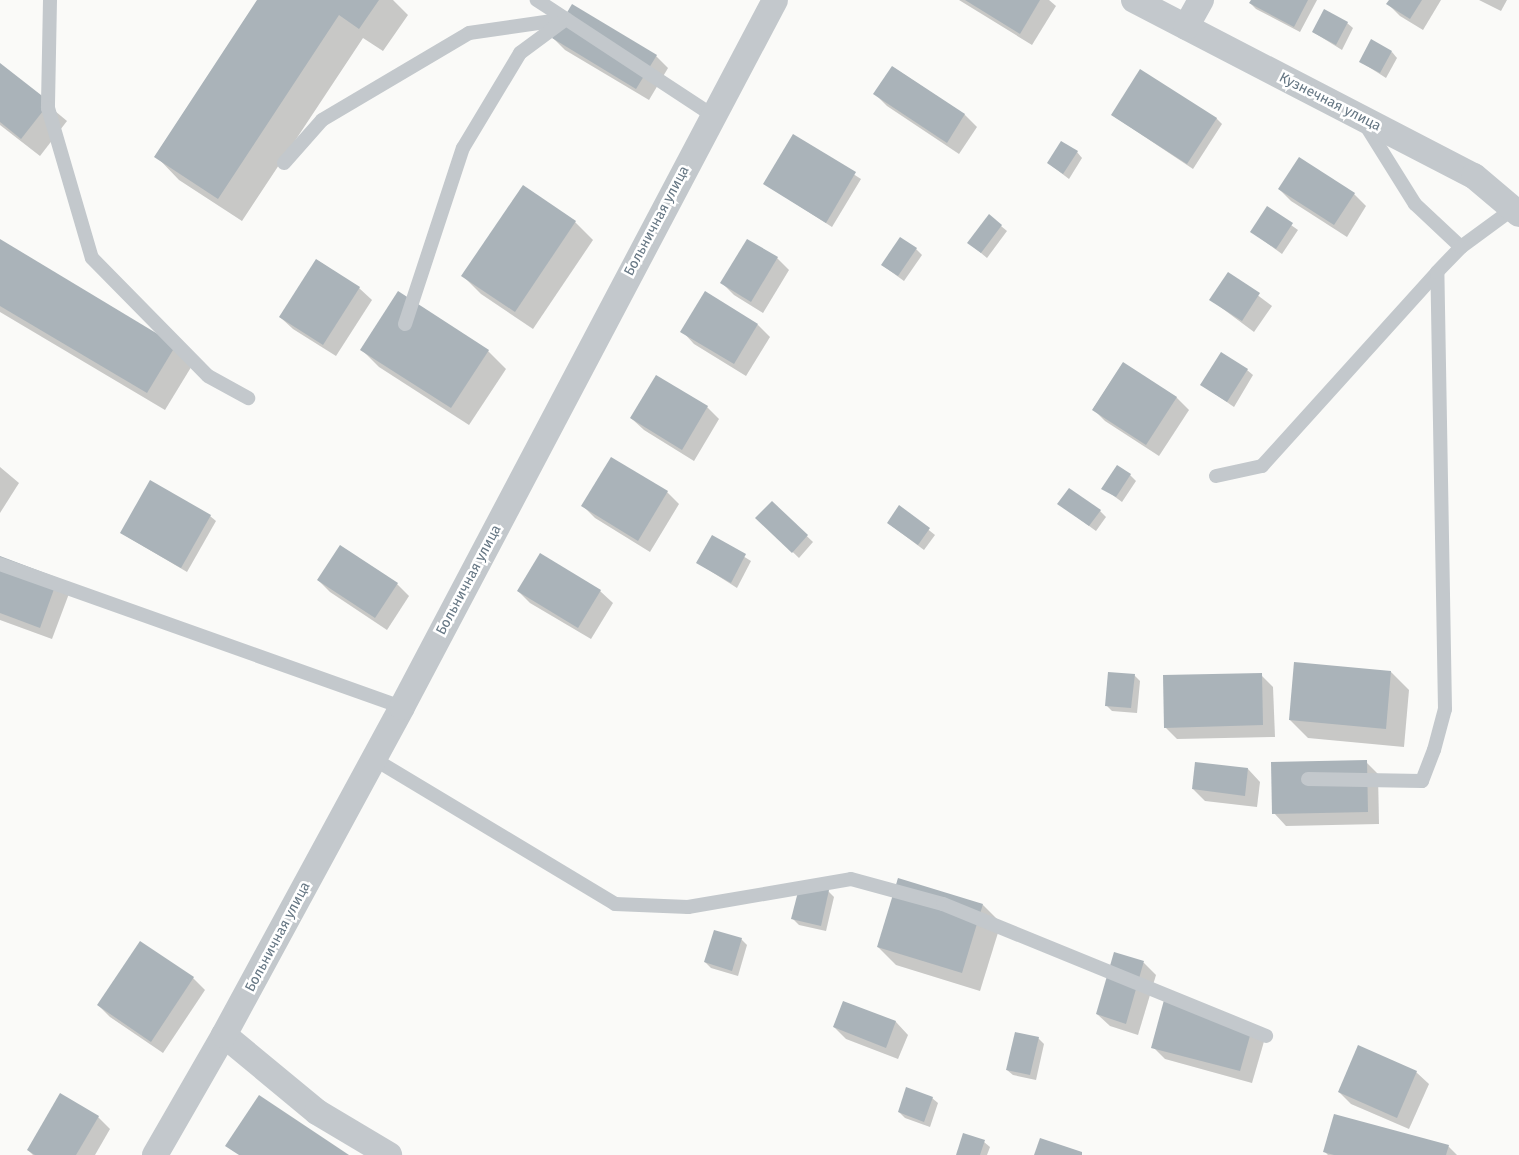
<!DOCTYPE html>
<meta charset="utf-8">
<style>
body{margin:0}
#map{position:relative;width:1519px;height:1155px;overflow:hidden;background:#fafaf8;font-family:"Fira Sans",sans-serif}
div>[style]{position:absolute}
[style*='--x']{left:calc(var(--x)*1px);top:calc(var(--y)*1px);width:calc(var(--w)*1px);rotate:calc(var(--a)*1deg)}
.shadow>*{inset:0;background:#0003}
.building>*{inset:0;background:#aab3b9}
.lane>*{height:14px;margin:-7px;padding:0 7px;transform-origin:7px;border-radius:7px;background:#c3c8cc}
.street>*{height:26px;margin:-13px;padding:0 13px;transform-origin:13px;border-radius:13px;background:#c3c8cc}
span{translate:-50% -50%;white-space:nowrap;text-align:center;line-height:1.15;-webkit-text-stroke:5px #fff;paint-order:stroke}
.street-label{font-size:14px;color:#657683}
</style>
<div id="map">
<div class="shadow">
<i style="clip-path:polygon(259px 0,393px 0,408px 15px,383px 51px,363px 38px,242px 221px,179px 180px,156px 156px)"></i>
<i style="clip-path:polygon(959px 0,1049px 0,1056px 6px,1032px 45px)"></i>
<i style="clip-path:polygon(1252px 0,1317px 0,1300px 32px,1256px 9px,1250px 3px)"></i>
<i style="clip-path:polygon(1391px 0,1441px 0,1423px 30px,1400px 16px,1388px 4px)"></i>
<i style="clip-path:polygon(1479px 0,1507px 0,1501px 11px)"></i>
<i style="clip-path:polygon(1347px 23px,1353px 28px,1342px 50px,1313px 32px)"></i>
<i style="clip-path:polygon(553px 38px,656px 56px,668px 68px,649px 100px,565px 50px)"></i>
<i style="clip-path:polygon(1392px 52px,1397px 58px,1386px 78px,1361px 62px)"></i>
<i style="clip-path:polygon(0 65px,67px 121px,40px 156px,0 125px)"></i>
<i style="clip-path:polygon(893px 67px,965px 115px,977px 127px,959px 154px,887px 106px,875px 94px)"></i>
<i style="clip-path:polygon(1112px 115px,1216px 118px,1222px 124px,1193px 169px)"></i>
<i style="clip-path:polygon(794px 136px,861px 179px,832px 227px,765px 184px)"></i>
<i style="clip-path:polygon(1077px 152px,1082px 158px,1069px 179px,1048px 163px)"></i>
<i style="clip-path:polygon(1279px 189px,1354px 194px,1366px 206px,1347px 237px,1291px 201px)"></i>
<i style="clip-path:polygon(1267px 208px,1298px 230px,1282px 254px,1252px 232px)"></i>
<i style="clip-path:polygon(575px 222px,593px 240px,533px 329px,481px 294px,463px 276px)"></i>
<i style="clip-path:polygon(1001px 226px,1007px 231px,987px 258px,969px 243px)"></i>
<i style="clip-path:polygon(0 241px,175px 346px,193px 364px,165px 410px,0 312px)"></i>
<i style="clip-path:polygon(916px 249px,922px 255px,904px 281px,882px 265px)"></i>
<i style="clip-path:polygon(777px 258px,789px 270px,763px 313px,734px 295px,722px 283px)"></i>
<i style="clip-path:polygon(317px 260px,359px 288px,372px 300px,336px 356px,293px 329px,280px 317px)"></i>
<i style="clip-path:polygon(1228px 273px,1272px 306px,1254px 332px,1211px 300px)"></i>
<i style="clip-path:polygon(758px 325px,770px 337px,746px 376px,694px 344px,682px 331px)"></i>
<i style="clip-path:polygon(361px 349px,488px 351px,506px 369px,469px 425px,379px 367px)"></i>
<i style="clip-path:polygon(1123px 363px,1177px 398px,1189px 410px,1159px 456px,1105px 421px,1093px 409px)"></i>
<i style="clip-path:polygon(1247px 370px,1253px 375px,1234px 407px,1202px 385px)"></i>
<i style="clip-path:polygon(707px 407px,719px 419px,694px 461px,644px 430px,631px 418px)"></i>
<i style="clip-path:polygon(612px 459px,667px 492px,679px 504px,650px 552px,595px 518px,583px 506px)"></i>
<i style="clip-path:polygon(0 467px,19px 483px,0 513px)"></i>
<i style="clip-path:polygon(1130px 475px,1136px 481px,1122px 502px,1103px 488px)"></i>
<i style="clip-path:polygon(772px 503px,813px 542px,799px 558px,757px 518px)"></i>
<i style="clip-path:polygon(1059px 504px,1100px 511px,1106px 517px,1096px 531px)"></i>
<i style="clip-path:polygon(900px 507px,935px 535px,924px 550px,888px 523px)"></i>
<i style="clip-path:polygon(210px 516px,216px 521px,187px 572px,121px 533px)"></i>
<i style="clip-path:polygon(712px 537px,751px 561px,737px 588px,698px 563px)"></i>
<i style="clip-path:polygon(540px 555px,600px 591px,613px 603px,591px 639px,530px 603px,518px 591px)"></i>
<i style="clip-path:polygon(0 557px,70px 591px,52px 639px,0 620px)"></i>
<i style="clip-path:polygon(318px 580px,397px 584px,409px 596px,387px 630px,330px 592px)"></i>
<i style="clip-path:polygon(1391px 672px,1409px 690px,1404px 747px,1308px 738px,1290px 720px)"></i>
<i style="clip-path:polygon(1134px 675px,1140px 681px,1137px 713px,1112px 711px,1106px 705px)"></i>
<i style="clip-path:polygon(1261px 675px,1273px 687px,1275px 737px,1177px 739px,1165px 727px)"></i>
<i style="clip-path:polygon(1366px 762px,1378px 774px,1379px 824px,1286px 826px,1274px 813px)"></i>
<i style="clip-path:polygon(1248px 769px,1260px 782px,1257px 807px,1205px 801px,1193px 789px)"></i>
<i style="clip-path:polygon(828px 891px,834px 897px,826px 931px,799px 925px,793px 919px)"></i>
<i style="clip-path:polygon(983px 905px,1001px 923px,980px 991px,896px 965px,878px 947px)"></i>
<i style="clip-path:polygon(741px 939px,747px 945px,738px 976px,711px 968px,705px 962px)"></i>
<i style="clip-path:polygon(140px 943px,193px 978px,205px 990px,163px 1053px,110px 1017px,98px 1005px)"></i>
<i style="clip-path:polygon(1115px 954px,1144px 963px,1156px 975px,1138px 1035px,1110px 1026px,1097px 1014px)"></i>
<i style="clip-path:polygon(844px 1002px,896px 1022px,908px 1035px,898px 1059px,846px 1039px,834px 1027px)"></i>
<i style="clip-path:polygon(1165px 1002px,1265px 1038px,1252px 1083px,1165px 1059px,1153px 1047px)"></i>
<i style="clip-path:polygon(1038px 1038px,1044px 1044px,1036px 1080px,1013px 1075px,1007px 1070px)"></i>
<i style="clip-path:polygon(1416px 1072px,1429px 1084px,1409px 1129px,1351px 1104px,1339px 1092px)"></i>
<i style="clip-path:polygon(932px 1098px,938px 1103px,930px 1127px,905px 1118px,899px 1112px)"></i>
<i style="clip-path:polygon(98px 1117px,110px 1129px,95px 1155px,33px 1155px,28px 1150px)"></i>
<i style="clip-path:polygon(984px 1142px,990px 1147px,987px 1155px,957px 1155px)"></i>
<i style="clip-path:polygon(1448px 1146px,1457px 1155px,1328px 1155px,1325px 1152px)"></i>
</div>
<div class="building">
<i style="clip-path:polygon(257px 0,379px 0,359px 29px,339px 15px,218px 199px,154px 157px)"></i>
<i style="clip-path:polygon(965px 0,1040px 0,1020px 34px)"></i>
<i style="clip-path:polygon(1251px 0,1308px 0,1294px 27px,1249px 3px)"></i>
<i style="clip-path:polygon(1389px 0,1422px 0,1410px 19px,1386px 4px)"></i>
<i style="clip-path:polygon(572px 4px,657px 55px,636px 89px,552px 38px)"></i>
<i style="clip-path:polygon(1324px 9px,1348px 22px,1336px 45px,1312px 32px)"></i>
<i style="clip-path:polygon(1371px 39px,1392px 51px,1380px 73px,1359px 62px)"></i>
<i style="clip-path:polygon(0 63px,50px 102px,21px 139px,0 122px)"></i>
<i style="clip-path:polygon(892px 66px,965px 114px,947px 143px,873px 94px)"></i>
<i style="clip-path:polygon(1140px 69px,1217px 118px,1187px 164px,1111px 115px)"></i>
<i style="clip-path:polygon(793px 134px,856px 172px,826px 223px,763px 184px)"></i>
<i style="clip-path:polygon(1061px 141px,1078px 151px,1063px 174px,1047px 163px)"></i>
<i style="clip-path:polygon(1299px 157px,1355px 193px,1334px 225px,1278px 189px)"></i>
<i style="clip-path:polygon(523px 185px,576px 221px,515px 312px,461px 276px)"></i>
<i style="clip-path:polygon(1267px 206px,1293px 223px,1276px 249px,1250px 232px)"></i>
<i style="clip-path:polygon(989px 214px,1002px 225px,981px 253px,967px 243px)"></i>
<i style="clip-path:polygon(900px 237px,917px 248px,898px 276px,881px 265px)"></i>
<i style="clip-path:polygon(0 239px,176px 345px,147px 393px,0 306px)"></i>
<i style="clip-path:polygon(747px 239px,778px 257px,751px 302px,720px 283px)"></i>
<i style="clip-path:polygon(316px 259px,360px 287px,323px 345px,279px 317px)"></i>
<i style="clip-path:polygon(1228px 272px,1260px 293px,1242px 321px,1209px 300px)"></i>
<i style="clip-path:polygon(398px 291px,489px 350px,451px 408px,360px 350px)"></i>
<i style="clip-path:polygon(705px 291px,758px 324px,734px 364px,680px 332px)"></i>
<i style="clip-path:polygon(1221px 352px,1248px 369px,1227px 402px,1200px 385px)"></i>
<i style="clip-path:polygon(1123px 362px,1177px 397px,1146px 445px,1092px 410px)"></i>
<i style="clip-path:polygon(656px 375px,708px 406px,682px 450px,630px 418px)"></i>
<i style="clip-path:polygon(611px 457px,668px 491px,638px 541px,581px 506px)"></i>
<i style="clip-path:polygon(1117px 465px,1131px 474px,1116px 497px,1101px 489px)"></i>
<i style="clip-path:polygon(150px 480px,211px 515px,181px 568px,120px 533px)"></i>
<i style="clip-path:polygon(1069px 488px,1101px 510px,1089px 526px,1057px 504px)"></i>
<i style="clip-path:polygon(772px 501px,808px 535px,792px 553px,755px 518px)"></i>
<i style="clip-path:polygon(899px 505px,930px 528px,918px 545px,887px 523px)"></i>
<i style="clip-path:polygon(712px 535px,746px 554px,731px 583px,696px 563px)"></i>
<i style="clip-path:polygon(340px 545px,398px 583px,375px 618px,317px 580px)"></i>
<i style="clip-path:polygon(540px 553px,601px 590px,578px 628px,517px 591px)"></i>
<i style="clip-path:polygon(0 556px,58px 578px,40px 628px,0 613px)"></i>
<i style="clip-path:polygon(1294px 662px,1391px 671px,1386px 729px,1289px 720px)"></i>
<i style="clip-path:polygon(1108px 672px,1135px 674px,1131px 708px,1105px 706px)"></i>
<i style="clip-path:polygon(1262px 673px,1263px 725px,1164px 728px,1163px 675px)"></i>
<i style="clip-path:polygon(1367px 760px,1368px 812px,1272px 814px,1271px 762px)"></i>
<i style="clip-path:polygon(1195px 762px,1248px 768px,1245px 796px,1192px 789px)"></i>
<i style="clip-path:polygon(898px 878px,983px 904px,962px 973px,877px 947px)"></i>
<i style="clip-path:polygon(800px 884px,829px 890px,821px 926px,791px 919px)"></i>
<i style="clip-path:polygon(714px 930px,742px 938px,732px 971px,704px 962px)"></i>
<i style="clip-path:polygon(140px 941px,194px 977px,151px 1042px,97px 1005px)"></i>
<i style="clip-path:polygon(1114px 952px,1144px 961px,1126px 1024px,1096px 1014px)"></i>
<i style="clip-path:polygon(1164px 1000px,1253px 1025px,1240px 1071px,1151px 1048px)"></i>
<i style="clip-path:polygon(843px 1001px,896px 1021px,886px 1048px,833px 1027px)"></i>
<i style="clip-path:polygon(1015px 1032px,1039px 1037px,1030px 1075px,1006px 1070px)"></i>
<i style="clip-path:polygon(1358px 1045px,1417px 1071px,1397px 1118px,1338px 1092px)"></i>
<i style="clip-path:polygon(906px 1087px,933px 1097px,924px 1122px,898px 1112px)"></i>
<i style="clip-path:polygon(60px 1093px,99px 1116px,76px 1155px,35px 1155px,27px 1150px)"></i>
<i style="clip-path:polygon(259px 1095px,349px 1155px,239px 1155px,225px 1146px)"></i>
<i style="clip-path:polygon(1334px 1114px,1449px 1145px,1446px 1155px,1334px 1155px,1323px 1152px)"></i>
<i style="clip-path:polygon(963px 1133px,985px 1140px,980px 1155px,956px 1155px)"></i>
<i style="clip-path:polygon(1040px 1138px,1082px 1152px,1082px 1155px,1034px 1155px)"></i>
</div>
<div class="lane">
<i style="--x:50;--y:0;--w:108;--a:91.1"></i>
<i style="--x:48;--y:108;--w:156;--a:73.7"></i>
<i style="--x:92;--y:258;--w:165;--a:45.5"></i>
<i style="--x:208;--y:376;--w:46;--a:28.8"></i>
<i style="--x:1365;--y:124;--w:94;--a:58"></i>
<i style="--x:1415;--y:204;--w:63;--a:43.1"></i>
<i style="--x:284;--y:163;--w:57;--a:-48.5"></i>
<i style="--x:322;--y:120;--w:171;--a:-30.6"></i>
<i style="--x:469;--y:33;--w:98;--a:-8.2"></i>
<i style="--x:566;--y:19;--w:35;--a:-147"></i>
<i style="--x:405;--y:324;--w:185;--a:-71.8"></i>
<i style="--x:463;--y:148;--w:111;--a:-59"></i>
<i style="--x:520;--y:53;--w:57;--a:-36.5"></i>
<i style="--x:566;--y:19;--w:175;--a:33.3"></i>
<i style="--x:1216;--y:476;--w:47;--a:-12.3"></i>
<i style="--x:1262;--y:466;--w:261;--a:-47.9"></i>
<i style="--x:0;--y:564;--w:427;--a:19.6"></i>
<i style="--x:374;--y:759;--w:281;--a:31"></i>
<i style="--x:615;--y:904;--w:73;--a:2.4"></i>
<i style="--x:688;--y:907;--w:165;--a:-9.7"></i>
<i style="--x:851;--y:879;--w:95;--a:15.2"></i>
<i style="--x:943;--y:904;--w:349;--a:22.2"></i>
<i style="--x:1308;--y:779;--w:114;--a:1"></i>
<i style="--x:1422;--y:781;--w:33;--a:-69"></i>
<i style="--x:1434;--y:750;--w:42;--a:-75"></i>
<i style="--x:1445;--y:709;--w:437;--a:-91"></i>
<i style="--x:1437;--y:272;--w:35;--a:-46"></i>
<i style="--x:1461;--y:247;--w:64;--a:-36.2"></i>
<i style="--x:1513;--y:209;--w:5;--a:0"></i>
</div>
<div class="street">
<i style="--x:1134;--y:0;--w:383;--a:27.4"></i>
<i style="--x:1474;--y:176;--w:59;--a:40.2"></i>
<i style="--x:1186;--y:27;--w:31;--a:-61"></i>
<i style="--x:224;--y:1035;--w:121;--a:39.6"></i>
<i style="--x:317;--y:1112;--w:84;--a:30.8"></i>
<i style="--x:155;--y:1155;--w:138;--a:-60.1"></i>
<i style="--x:224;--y:1035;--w:373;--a:-61.5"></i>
<i style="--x:402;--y:707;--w:799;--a:-62.18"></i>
</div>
<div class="street-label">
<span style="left:1330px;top:102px;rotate:27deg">Кузнечная улица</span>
<span style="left:657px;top:221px;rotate:-62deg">Больничная улица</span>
<span style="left:469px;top:580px;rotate:-62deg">Больничная улица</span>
<span style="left:278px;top:937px;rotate:-62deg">Больничная улица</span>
</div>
</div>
